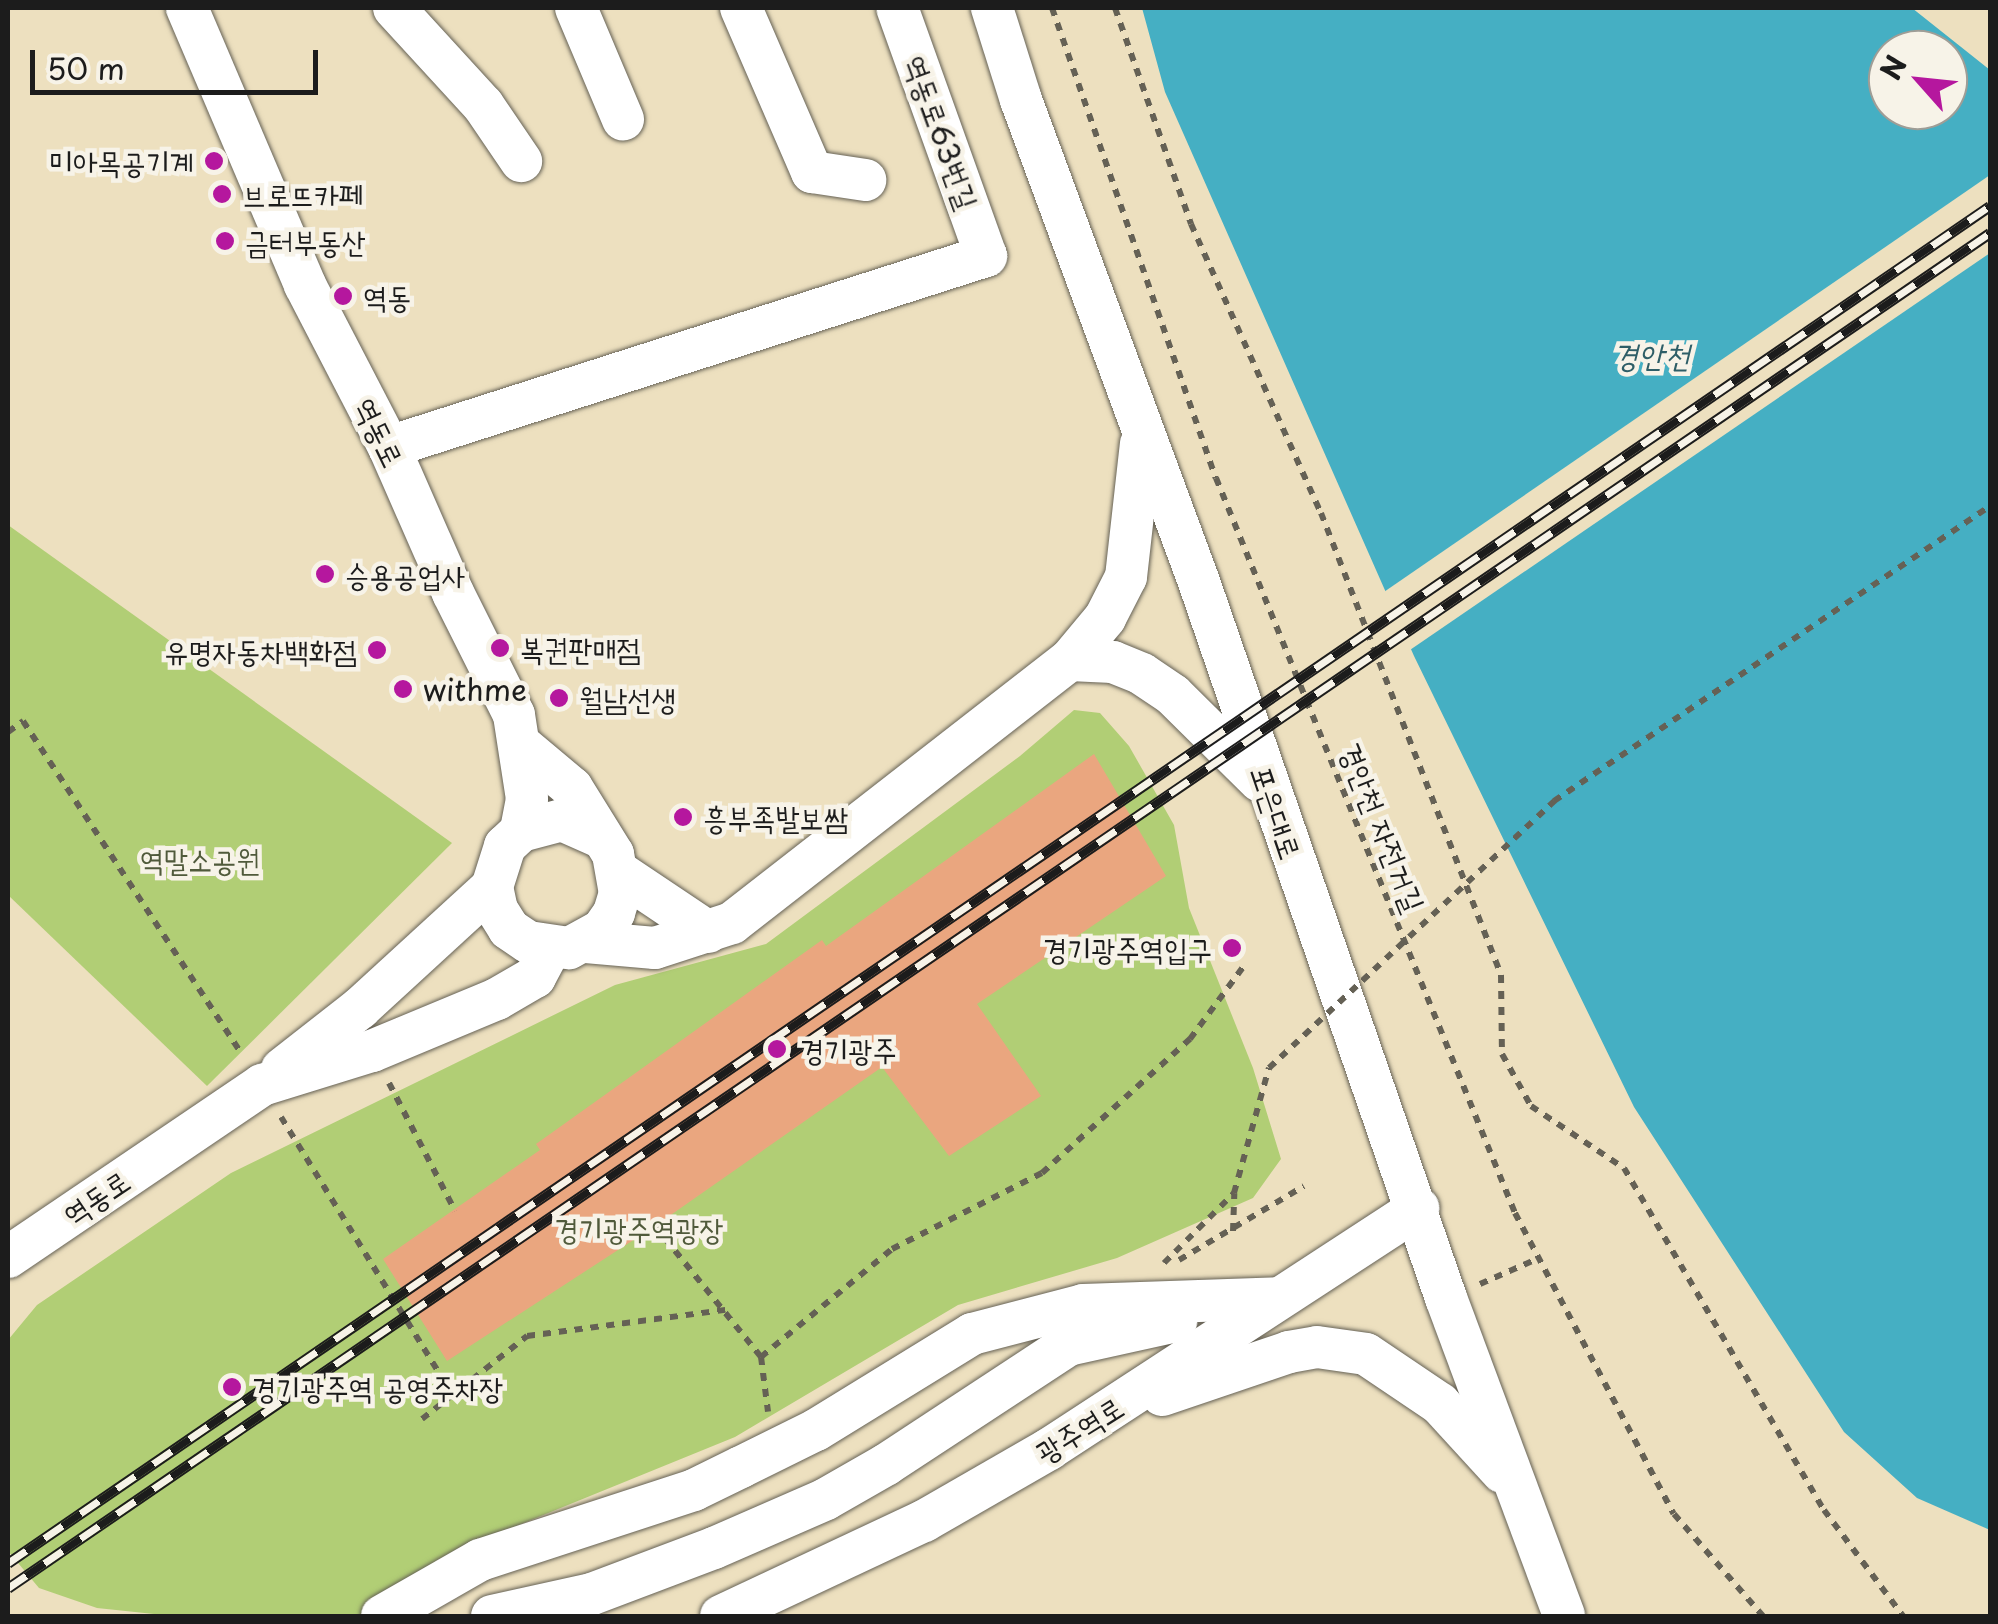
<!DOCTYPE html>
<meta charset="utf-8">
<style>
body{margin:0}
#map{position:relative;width:1998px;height:1624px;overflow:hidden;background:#ede0bf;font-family:"Playpen Sans","Poor Story",sans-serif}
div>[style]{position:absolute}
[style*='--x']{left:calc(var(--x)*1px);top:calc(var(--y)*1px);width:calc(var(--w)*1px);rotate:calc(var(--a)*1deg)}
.green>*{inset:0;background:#b1ce75}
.water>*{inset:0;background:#45afc3}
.pier>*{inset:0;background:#ede0bf}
.building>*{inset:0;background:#eaa67f}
.path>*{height:6px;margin-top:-3px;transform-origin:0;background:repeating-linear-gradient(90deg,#656155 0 8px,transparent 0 16px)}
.roads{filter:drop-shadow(0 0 2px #656155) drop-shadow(0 0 2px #656155)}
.minor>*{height:42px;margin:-21px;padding:0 21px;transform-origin:21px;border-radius:21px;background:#fff}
.rail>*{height:11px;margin-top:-5.5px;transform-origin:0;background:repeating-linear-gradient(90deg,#f7f3e8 0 22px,#1c1c1c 0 44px);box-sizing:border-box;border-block:2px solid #1c1c1c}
.path-bridge>*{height:6px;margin-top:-3px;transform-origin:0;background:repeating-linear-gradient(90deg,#656155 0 8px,transparent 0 16px)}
.dots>*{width:28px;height:28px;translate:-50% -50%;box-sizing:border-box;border:5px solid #f7f3e8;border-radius:50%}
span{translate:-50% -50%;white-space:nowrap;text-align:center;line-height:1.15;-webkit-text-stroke:9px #f7f3e8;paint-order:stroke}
.street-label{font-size:30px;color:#1c1c1c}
.poi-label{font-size:30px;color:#1c1c1c}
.right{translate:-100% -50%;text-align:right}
.left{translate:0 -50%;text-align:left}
.park-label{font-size:30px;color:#505a3b}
.water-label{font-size:32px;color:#2e5e67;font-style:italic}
.frame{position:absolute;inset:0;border:10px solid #1c1c1c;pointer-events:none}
.north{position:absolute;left:1868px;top:30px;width:100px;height:100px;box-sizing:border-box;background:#f7f3e8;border:2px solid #9f9d96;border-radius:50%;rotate:297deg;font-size:28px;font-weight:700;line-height:40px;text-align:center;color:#1c1c1c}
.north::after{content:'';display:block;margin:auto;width:35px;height:45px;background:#b5179e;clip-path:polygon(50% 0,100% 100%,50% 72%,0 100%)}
.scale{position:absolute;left:30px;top:50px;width:288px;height:45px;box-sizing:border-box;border:5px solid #1c1c1c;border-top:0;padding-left:12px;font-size:30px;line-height:35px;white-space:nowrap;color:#1c1c1c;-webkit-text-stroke:8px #f7f3e8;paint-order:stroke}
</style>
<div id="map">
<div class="green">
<i style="clip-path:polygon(8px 525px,452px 843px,207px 1086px,8px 895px)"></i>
<i style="clip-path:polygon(1074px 710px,1100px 713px,1129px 746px,1174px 825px,1189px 908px,1253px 1068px,1281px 1159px,1253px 1198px,1117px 1258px,958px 1305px,735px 1437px,477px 1542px,359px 1616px,173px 1616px,97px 1608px,39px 1588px,8px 1551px,8px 1340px,37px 1305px,231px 1173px,615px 985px,766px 944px,1020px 756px)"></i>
</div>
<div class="water">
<i style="clip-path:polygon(evenodd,1142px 8px,1912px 8px,1990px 70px,1990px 1530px,1917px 1498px,1844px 1432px,1634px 1107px,1414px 656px,1165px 92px,1142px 8px,1888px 50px,1948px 50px,1948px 110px,1888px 110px,1888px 50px)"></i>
</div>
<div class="pier">
<i style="clip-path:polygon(1990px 175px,1990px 253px,1407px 652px,1381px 594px)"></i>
</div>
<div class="building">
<i style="clip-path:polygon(1094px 754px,1166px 876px,977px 1004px,1041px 1096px,949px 1156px,882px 1067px,655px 1226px,447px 1361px,383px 1259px,540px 1150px,536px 1144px,822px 940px,826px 946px)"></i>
</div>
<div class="path">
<i style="--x:1052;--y:8;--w:498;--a:70.8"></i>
<i style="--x:1216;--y:478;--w:793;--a:67.86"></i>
<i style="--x:1515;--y:1213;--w:340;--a:62.2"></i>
<i style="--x:1674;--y:1514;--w:135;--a:48.9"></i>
<i style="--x:1115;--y:8;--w:229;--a:70.6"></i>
<i style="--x:1191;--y:224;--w:317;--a:65.8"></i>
<i style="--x:1321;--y:513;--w:496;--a:68.7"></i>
<i style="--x:1501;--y:975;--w:79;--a:89.3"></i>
<i style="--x:1502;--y:1054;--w:60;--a:60.9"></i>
<i style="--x:1531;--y:1106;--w:112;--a:33.7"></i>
<i style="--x:1624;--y:1168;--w:396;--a:59.7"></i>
<i style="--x:1824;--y:1510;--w:132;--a:53.3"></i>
<i style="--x:8;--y:732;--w:19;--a:-36"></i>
<i style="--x:23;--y:721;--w:395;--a:56.7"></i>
<i style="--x:389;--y:1083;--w:144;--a:62.7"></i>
<i style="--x:281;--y:1117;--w:327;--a:58.3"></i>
<i style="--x:655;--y:1226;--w:169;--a:51"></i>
<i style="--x:761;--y:1357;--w:55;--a:82.7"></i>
<i style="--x:1179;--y:1260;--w:145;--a:-30.6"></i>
<i style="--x:1164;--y:1263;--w:99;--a:-45"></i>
<i style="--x:1480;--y:1284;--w:62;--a:-23.7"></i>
<i style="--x:761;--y:1357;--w:170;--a:-39.5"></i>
<i style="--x:892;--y:1249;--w:168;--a:-26.9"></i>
<i style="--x:1042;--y:1173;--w:200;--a:-42.2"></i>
<i style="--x:1190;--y:1039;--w:89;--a:-53.6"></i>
<i style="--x:422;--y:1419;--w:134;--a:-38.3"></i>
<i style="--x:527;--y:1336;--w:200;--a:-7.5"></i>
</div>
<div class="roads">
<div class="minor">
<i style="--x:187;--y:8;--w:301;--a:66.9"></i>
<i style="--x:305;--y:285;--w:182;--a:62.6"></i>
<i style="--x:389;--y:447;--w:159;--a:66.3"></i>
<i style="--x:453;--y:593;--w:136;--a:63.4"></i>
<i style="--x:514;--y:715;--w:85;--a:81.2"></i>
<i style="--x:527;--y:799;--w:33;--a:101"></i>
<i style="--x:394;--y:8;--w:132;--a:47.5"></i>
<i style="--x:483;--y:105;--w:68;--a:55.8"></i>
<i style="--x:576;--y:8;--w:121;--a:67.1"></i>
<i style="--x:741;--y:8;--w:179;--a:66.6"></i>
<i style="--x:812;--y:172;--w:54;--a:8.6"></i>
<i style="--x:992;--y:8;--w:96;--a:72.5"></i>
<i style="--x:1021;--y:100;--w:514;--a:69.73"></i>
<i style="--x:1199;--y:582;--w:757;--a:70.97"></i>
<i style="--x:1446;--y:1298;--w:339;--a:69.6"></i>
<i style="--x:389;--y:447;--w:627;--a:-17.74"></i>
<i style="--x:986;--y:256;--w:263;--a:-109.7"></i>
<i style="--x:1070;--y:660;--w:43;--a:2.7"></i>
<i style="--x:1113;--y:662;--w:31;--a:22"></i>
<i style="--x:1142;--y:674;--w:37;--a:34"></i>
<i style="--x:1173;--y:695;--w:122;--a:44.7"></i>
<i style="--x:522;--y:746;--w:65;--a:40"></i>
<i style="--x:572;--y:788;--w:78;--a:58.2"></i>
<i style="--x:613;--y:854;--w:40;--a:80"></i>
<i style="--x:620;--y:893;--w:21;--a:107"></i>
<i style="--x:614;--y:913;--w:21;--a:125"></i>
<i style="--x:602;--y:930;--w:38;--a:151"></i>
<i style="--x:569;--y:948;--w:41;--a:-171.7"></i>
<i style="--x:528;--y:942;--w:23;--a:-146"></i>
<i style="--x:509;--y:929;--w:22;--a:-122"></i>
<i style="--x:497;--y:910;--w:24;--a:-102"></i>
<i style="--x:492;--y:887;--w:43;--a:-72.4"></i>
<i style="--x:505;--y:846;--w:22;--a:-43"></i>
<i style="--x:521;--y:831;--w:42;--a:-15"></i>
<i style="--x:562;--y:820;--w:42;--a:24.1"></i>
<i style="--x:620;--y:873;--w:106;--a:33.8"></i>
<i style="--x:586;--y:942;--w:69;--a:5"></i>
<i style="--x:655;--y:948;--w:81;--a:-18"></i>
<i style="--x:732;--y:923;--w:428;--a:-37.9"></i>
<i style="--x:1070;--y:660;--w:55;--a:-50.2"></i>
<i style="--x:1105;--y:618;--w:46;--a:-62.9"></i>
<i style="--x:1126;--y:577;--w:134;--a:-83.6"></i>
<i style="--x:282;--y:1069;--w:99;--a:-38"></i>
<i style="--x:360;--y:1008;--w:179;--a:-42.5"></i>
<i style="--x:8;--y:1257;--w:307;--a:-34.1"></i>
<i style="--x:262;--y:1085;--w:115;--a:-17.2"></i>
<i style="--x:372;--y:1051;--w:135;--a:-22.6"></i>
<i style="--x:497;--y:999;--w:44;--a:-30.1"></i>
<i style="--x:535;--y:977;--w:32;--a:-62"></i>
<i style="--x:1162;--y:1395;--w:134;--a:-18.7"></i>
<i style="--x:1289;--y:1352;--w:28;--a:-10"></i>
<i style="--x:1317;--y:1347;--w:49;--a:8.1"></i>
<i style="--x:1366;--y:1354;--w:89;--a:34"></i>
<i style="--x:1440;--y:1404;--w:92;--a:47.6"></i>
<i style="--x:382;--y:1616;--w:113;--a:-29.7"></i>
<i style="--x:480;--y:1560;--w:225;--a:-18.1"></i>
<i style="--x:694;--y:1490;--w:52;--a:-26.1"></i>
<i style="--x:741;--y:1467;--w:84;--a:-26.3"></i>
<i style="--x:816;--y:1430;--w:183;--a:-31.6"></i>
<i style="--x:972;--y:1334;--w:115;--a:-14.6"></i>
<i style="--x:1083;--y:1305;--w:196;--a:-2"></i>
<i style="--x:492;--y:1616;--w:102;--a:-12.4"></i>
<i style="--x:592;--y:1594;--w:130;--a:-20.7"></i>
<i style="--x:714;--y:1548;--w:122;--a:-23.6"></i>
<i style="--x:826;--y:1499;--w:70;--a:-29.8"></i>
<i style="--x:887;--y:1464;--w:217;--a:-33.3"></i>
<i style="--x:1068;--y:1345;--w:111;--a:-12.5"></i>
<i style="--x:721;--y:1616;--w:224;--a:-25.1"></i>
<i style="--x:924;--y:1521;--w:144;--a:-29.9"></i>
<i style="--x:1049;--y:1449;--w:441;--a:-33.1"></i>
</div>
</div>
<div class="rail">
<i style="--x:8;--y:1563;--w:2402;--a:-34.4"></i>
<i style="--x:8;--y:1588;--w:2401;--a:-34.36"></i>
</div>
<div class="path-bridge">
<i style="--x:1233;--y:1231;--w:38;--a:-88"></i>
<i style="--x:1234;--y:1193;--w:130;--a:-74.4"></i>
<i style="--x:1269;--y:1068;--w:391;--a:-43.1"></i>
<i style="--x:1554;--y:801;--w:526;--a:-34.08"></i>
</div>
<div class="dots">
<i style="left:214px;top:161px;background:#b5179e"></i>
<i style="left:222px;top:194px;background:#b5179e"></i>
<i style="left:225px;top:241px;background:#b5179e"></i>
<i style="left:343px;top:296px;background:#b5179e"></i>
<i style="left:325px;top:574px;background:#b5179e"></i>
<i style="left:500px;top:648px;background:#b5179e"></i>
<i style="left:377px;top:650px;background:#b5179e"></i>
<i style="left:403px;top:689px;background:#b5179e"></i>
<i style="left:559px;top:698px;background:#b5179e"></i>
<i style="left:683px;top:817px;background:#b5179e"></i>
<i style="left:1232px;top:948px;background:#b5179e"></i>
<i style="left:777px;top:1049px;background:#b5179e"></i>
<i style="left:232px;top:1387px;background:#b5179e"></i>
</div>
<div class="street-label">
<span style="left:942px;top:132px;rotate:70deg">역동로63번길</span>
<span style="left:380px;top:432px;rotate:64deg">역동로</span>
<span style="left:1277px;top:812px;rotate:71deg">포은대로</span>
<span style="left:1383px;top:827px;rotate:68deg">경안천 자전거길</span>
<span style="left:96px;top:1197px;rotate:-34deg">역동로</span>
<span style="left:1079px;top:1429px;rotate:-32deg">광주역로</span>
</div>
<div class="poi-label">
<span class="right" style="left:194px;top:161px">미아목공기계</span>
<span class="left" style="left:242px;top:194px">브로뜨카페</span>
<span class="left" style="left:245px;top:241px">금터부동산</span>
<span class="left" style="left:363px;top:296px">역동</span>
<span class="left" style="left:345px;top:574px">승용공업사</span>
<span class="left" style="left:520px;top:648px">복권판매점</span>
<span class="right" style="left:357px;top:650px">유명자동차백화점</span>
<span class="left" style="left:423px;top:689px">withme</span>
<span class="left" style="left:579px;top:698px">월남선생</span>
<span class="left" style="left:703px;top:817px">흥부족발보쌈</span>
<span class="right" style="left:1212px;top:948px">경기광주역입구</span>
<span class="left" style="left:800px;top:1049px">경기광주</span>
<span class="left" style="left:252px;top:1387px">경기광주역 공영주차장</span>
</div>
<div class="park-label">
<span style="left:200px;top:859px">역말소공원</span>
<span style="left:639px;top:1228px">경기광주역광장</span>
</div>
<div class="water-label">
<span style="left:1651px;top:354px">경안천</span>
</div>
<div class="frame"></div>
<div class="north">N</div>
<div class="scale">50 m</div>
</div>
